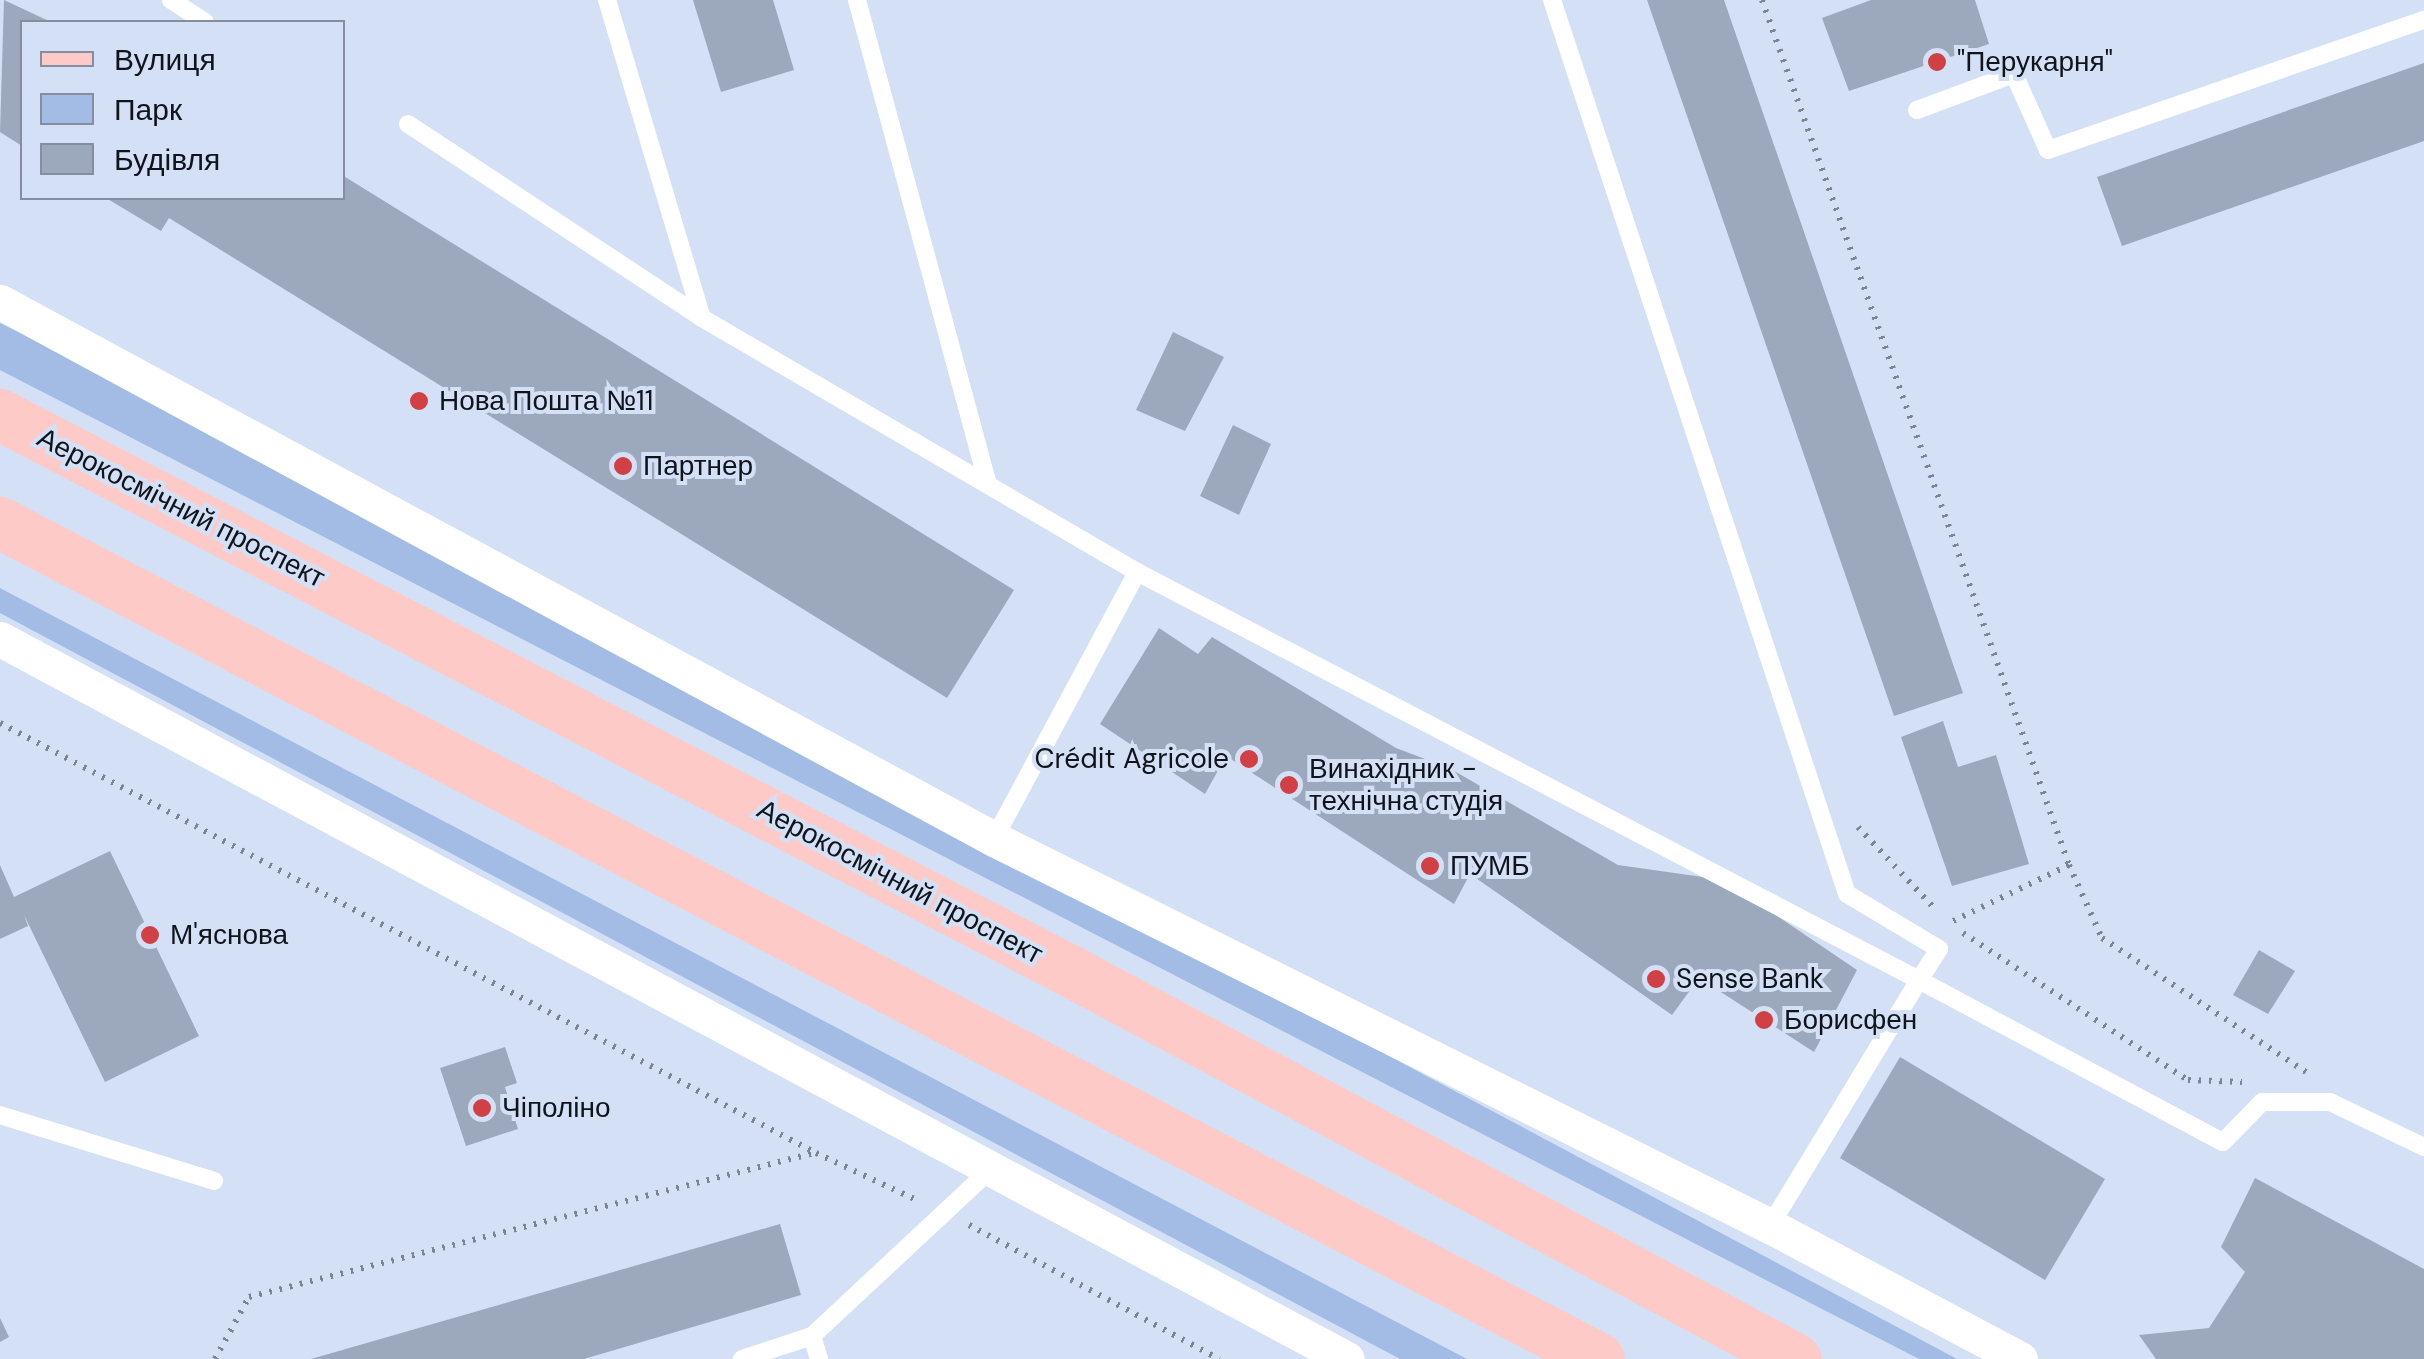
<!DOCTYPE html>
<meta charset="utf-8">
<style>
body{margin:0}
#map{position:relative;width:2424px;height:1359px;overflow:hidden;background:#d3e0f5;font-family:"DM Sans",sans-serif}
div>[style]{position:absolute}
[style*='--x']{left:calc(var(--x)*1px);top:calc(var(--y)*1px);width:calc(var(--w)*1px);rotate:calc(var(--a)*1deg)}
.green>*{inset:0;background:#a2bce5}
.building>*{inset:0;background:#9ca9bd}
.path>*{height:6px;margin-top:-3px;transform-origin:0;background:repeating-linear-gradient(90deg,#7b8492 0 2.5px,transparent 0 10.5px)}
.lane>*{height:18px;margin:-9px;padding:0 9px;transform-origin:9px;border-radius:9px;background:#fff}
.street>*{height:35px;margin:-17.5px;padding:0 17.5px;transform-origin:17.5px;border-radius:17.5px;background:#fff}
.primary>*{height:52px;margin:-26px;padding:0 26px;transform-origin:26px;border-radius:26px;background:#fecac7}
.dots>*{width:28px;height:28px;translate:-50% -50%;box-sizing:border-box;border:5px solid #d3e0f5;border-radius:50%}
span{translate:-50% -50%;white-space:nowrap;text-align:center;line-height:1.15;-webkit-text-stroke:8px #d3e0f5;paint-order:stroke}
.poi-label{font-size:28px;color:#10141b}
.left{translate:0 -50%;text-align:left}
.right{translate:-100% -50%;text-align:right}
.street-label{font-size:28px;color:#10141b}
.legend{position:absolute;left:20px;top:20px;width:325px;height:180px;box-sizing:border-box;background:#d3e0f5;border:2px solid #858e9e;margin:0;padding:12px 18px;list-style:none;font-size:30px;color:#10141b}
.legend li{display:flex;align-items:center;gap:20px;height:50px}
.legend b{width:50px;border:2px solid #858e9e}
</style>
<div id="map">
<div class="green">
<i style="clip-path:polygon(0 323px,159px 400px,1957px 1359px,1919px 1359px,0 370px)"></i>
<i style="clip-path:polygon(0 588px,1467px 1359px,1400px 1359px,0 613px)"></i>
</div>
<div class="building">
<i style="clip-path:polygon(4px 0,51px 22px,22px 22px,22px 146px,0 132px)"></i>
<i style="clip-path:polygon(693px 0,773px 0,794px 70px,721px 92px)"></i>
<i style="clip-path:polygon(1647px 0,1724px 0,1963px 693px,1894px 716px)"></i>
<i style="clip-path:polygon(1871px 0,1975px 0,1989px 44px,1849px 91px,1822px 18px)"></i>
<i style="clip-path:polygon(2424px 63px,2424px 141px,2122px 246px,2097px 177px)"></i>
<i style="clip-path:polygon(342px 175px,1014px 590px,947px 698px,169px 218px,161px 231px,106px 198px,342px 198px)"></i>
<i style="clip-path:polygon(1173px 332px,1224px 357px,1185px 431px,1136px 410px)"></i>
<i style="clip-path:polygon(1233px 425px,1271px 444px,1239px 515px,1200px 496px)"></i>
<i style="clip-path:polygon(1159px 628px,1198px 654px,1212px 637px,1396px 748px,1449px 768px,1618px 865px,1724px 880px,1857px 970px,1814px 1052px,1699px 978px,1672px 1015px,1470px 874px,1454px 904px,1226px 756px,1205px 794px,1100px 724px)"></i>
<i style="clip-path:polygon(1943px 721px,1958px 767px,1996px 755px,2029px 864px,1952px 886px,1901px 737px)"></i>
<i style="clip-path:polygon(110px 851px,199px 1036px,105px 1082px,24px 915px,28px 926px,0 939px,0 865px,14px 897px)"></i>
<i style="clip-path:polygon(2259px 950px,2295px 971px,2268px 1014px,2233px 995px)"></i>
<i style="clip-path:polygon(505px 1047px,517px 1083px,505px 1087px,518px 1129px,466px 1146px,440px 1068px)"></i>
<i style="clip-path:polygon(1900px 1057px,2105px 1179px,2045px 1280px,1840px 1158px)"></i>
<i style="clip-path:polygon(2255px 1178px,2424px 1269px,2424px 1359px,2156px 1359px,2139px 1335px,2209px 1328px,2245px 1272px,2221px 1247px)"></i>
<i style="clip-path:polygon(780px 1224px,801px 1295px,584px 1359px,311px 1359px)"></i>
<i style="clip-path:polygon(0 1318px,9px 1337px,0 1342px)"></i>
</div>
<div class="path">
<i style="--x:1762;--y:0;--w:918;--a:70.46"></i>
<i style="--x:2069;--y:865;--w:133;--a:154.2"></i>
<i style="--x:0;--y:723;--w:922;--a:27.79"></i>
<i style="--x:816;--y:1153;--w:111;--a:25"></i>
<i style="--x:1858;--y:827;--w:112;--a:46.8"></i>
<i style="--x:2069;--y:865;--w:80;--a:65.7"></i>
<i style="--x:2102;--y:938;--w:244;--a:33.3"></i>
<i style="--x:1963;--y:933;--w:269;--a:33.2"></i>
<i style="--x:2188;--y:1080;--w:54;--a:2.1"></i>
<i style="--x:969;--y:1225;--w:284;--a:28.2"></i>
<i style="--x:215;--y:1359;--w:71;--a:-61.3"></i>
<i style="--x:249;--y:1297;--w:583;--a:-14.3"></i>
</div>
<div class="lane">
<i style="--x:171;--y:0;--w:40;--a:32.9"></i>
<i style="--x:607;--y:0;--w:332;--a:73.4"></i>
<i style="--x:857;--y:0;--w:502;--a:74.88"></i>
<i style="--x:1917;--y:110;--w:103;--a:-20.4"></i>
<i style="--x:2014;--y:74;--w:83;--a:65.9"></i>
<i style="--x:2048;--y:150;--w:398;--a:-19.1"></i>
<i style="--x:408;--y:124;--w:352;--a:33.4"></i>
<i style="--x:702;--y:318;--w:504;--a:30.28"></i>
<i style="--x:994;--y:839;--w:303;--a:-61.8"></i>
<i style="--x:1137;--y:572;--w:882;--a:27.55"></i>
<i style="--x:1919;--y:980;--w:37;--a:-57"></i>
<i style="--x:1939;--y:949;--w:107;--a:-149.1"></i>
<i style="--x:1847;--y:894;--w:941;--a:-108.26"></i>
<i style="--x:0;--y:1115;--w:224;--a:17.1"></i>
<i style="--x:1770;--y:1226;--w:288;--a:-58.8"></i>
<i style="--x:1919;--y:980;--w:344;--a:28.1"></i>
<i style="--x:2223;--y:1142;--w:56;--a:-45.7"></i>
<i style="--x:2262;--y:1102;--w:68;--a:0"></i>
<i style="--x:2330;--y:1102;--w:104;--a:25.6"></i>
<i style="--x:812;--y:1336;--w:24;--a:73"></i>
<i style="--x:742;--y:1359;--w:74;--a:-18.2"></i>
<i style="--x:812;--y:1336;--w:242;--a:-43"></i>
</div>
<div class="street">
<i style="--x:0;--y:302;--w:1130;--a:28.38"></i>
<i style="--x:994;--y:839;--w:867;--a:26.51"></i>
<i style="--x:1770;--y:1226;--w:283;--a:28"></i>
<i style="--x:0;--y:639;--w:1527;--a:28.13"></i>
</div>
<div class="primary">
<i style="--x:0;--y:415;--w:1204;--a:27.46"></i>
<i style="--x:1068;--y:970;--w:825;--a:28.15"></i>
<i style="--x:0;--y:523;--w:1804;--a:27.6"></i>
</div>
<div class="dots">
<i style="left:1937px;top:62px;background:#d04045"></i>
<i style="left:419px;top:401px;background:#d04045"></i>
<i style="left:623px;top:466px;background:#d04045"></i>
<i style="left:1249px;top:759px;background:#d04045"></i>
<i style="left:1289px;top:785px;background:#d04045"></i>
<i style="left:1430px;top:866px;background:#d04045"></i>
<i style="left:150px;top:935px;background:#d04045"></i>
<i style="left:1656px;top:979px;background:#d04045"></i>
<i style="left:1764px;top:1020px;background:#d04045"></i>
<i style="left:482px;top:1108px;background:#d04045"></i>
</div>
<div class="poi-label">
<span class="left" style="left:1957px;top:62px">"Перукарня"</span>
<span class="left" style="left:439px;top:401px">Нова Пошта №11</span>
<span class="left" style="left:643px;top:466px">Партнер</span>
<span class="right" style="left:1229px;top:759px">Crédit Agricole</span>
<span class="left" style="left:1309px;top:785px">Винахідник -<br>технічна студія</span>
<span class="left" style="left:1450px;top:866px">ПУМБ</span>
<span class="left" style="left:170px;top:935px">М'яснова</span>
<span class="left" style="left:1676px;top:979px">Sense Bank</span>
<span class="left" style="left:1784px;top:1020px">Борисфен</span>
<span class="left" style="left:502px;top:1108px">Чіполіно</span>
</div>
<div class="street-label">
<span style="left:181px;top:508px;rotate:27deg">Аерокосмічний проспект</span>
<span style="left:900px;top:882px;rotate:28deg">Аерокосмічний проспект</span>
</div>
<ul class="legend">
<li><b style="height:12px;background:#fecac7"></b>Вулиця</li>
<li><b style="height:28px;background:#a2bce5"></b>Парк</li>
<li><b style="height:28px;background:#9ca9bd"></b>Будівля</li>
</ul>
</div>
